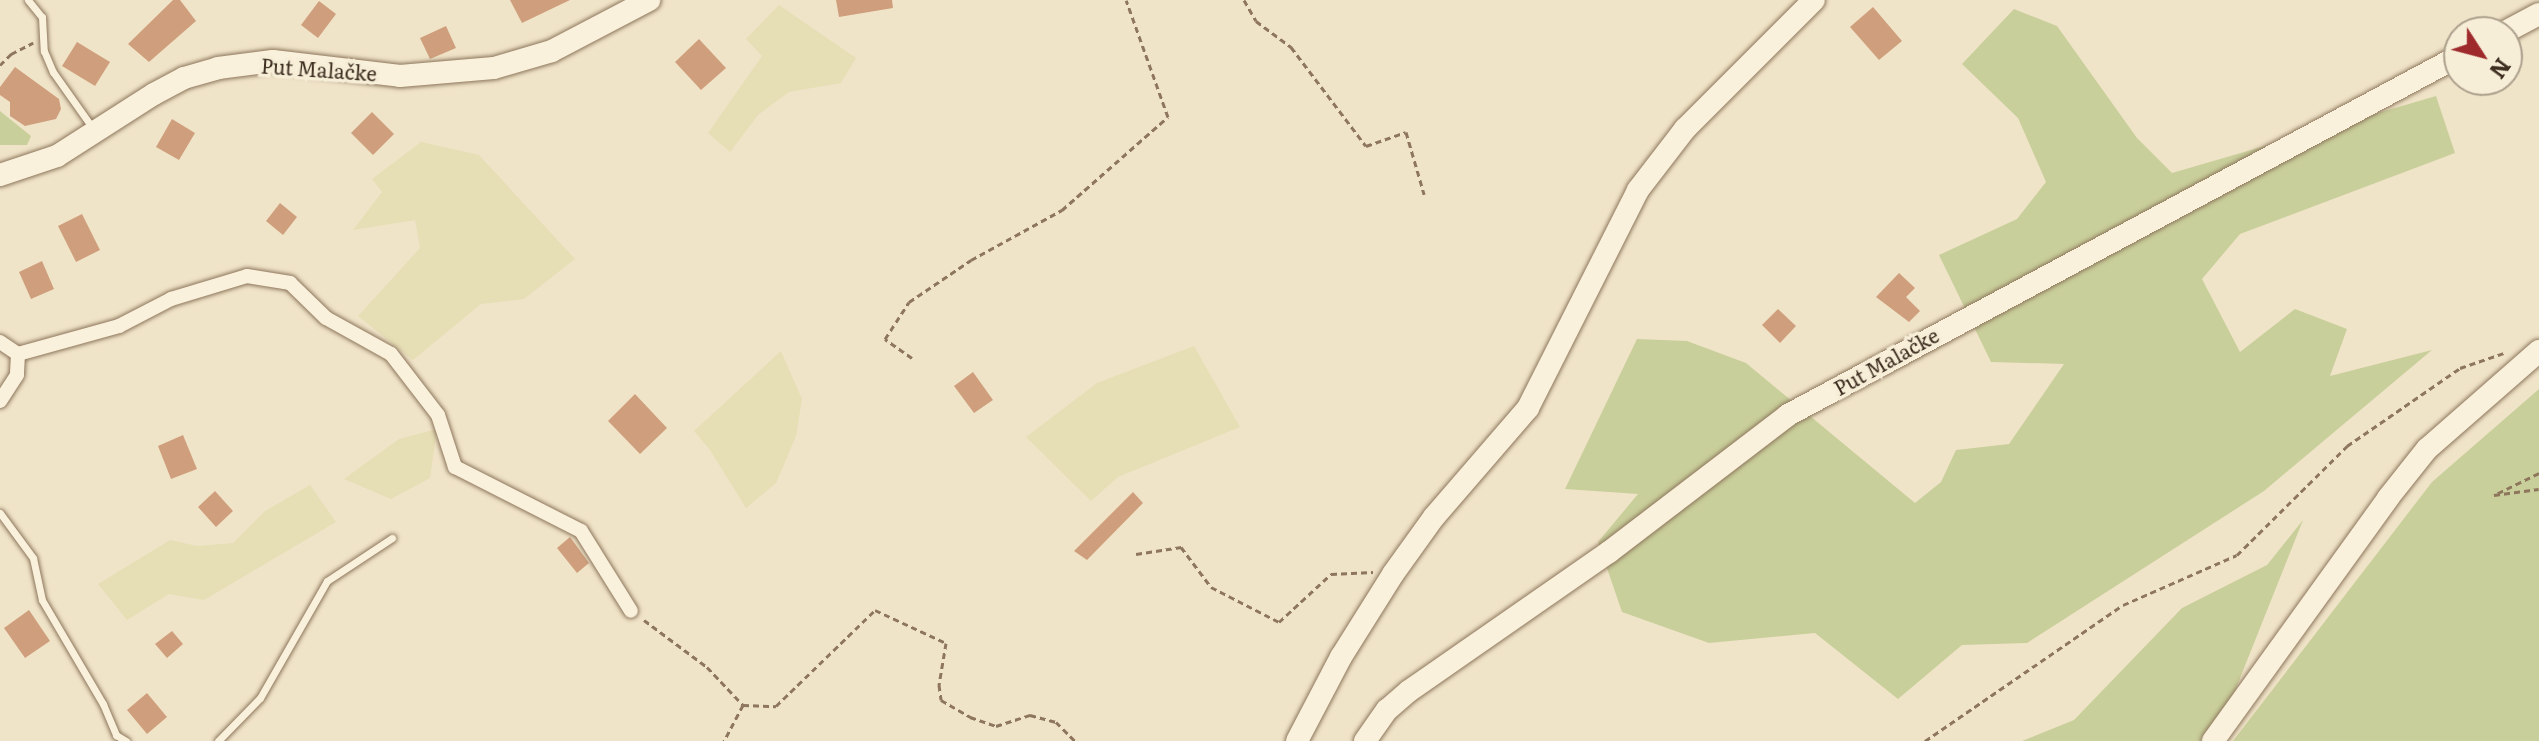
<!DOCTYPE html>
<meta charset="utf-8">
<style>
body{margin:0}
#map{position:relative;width:2539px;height:741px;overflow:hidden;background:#f0e4c8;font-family:Literata,serif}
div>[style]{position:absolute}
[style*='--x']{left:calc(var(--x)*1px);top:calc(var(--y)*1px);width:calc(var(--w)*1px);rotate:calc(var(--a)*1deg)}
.farmland>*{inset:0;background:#e6deb5}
.green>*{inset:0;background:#c9cf9b}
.building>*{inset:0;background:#cf9f7d}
.path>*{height:3px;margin-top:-1.5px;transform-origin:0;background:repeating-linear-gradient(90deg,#8d765c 0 6px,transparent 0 10px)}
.roads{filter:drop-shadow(0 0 2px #8d765c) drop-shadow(0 0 2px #8d765c)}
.lane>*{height:7px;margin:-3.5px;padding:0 3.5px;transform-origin:3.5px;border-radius:3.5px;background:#faf1dc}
.street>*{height:14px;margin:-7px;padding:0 7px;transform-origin:7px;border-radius:7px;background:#faf1dc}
.secondary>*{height:22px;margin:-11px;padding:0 11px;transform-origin:11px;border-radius:11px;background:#faf1dc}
span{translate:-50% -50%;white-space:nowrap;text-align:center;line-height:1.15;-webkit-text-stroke:7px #f7eed8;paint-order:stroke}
.street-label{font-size:20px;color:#3d2e20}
.north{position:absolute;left:2443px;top:16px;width:80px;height:80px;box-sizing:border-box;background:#f7eed8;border:2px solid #ada18e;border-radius:50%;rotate:126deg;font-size:22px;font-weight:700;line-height:32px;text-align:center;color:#3d2e20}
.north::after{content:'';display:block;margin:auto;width:28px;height:36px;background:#9e2a2b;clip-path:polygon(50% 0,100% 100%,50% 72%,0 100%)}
</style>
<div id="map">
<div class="farmland">
<i style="clip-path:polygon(779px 5px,856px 58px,841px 83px,789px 92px,758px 115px,730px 152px,708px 133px,762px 56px,746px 39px)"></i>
<i style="clip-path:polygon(421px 142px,479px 155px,575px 259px,524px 299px,481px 304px,413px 360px,358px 316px,420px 248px,415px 220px,353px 230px,382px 192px,372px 179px)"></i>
<i style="clip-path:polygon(1194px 346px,1240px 427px,1118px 477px,1091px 501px,1026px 437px,1097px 383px)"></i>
<i style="clip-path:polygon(781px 351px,802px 399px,796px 436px,776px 483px,746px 508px,710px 450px,694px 431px)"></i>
<i style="clip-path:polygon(437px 429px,430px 478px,391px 499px,344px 479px,399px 439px)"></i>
<i style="clip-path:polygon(310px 485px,336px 522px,204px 600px,169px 594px,127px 620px,98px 584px,170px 540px,197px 546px,233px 543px,265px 511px)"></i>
</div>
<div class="green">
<i style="clip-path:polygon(2014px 9px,2057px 26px,2137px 138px,2172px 173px,2436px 96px,2455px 153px,2240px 234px,2202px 279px,2240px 352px,2295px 309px,2347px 329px,2330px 376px,2432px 350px,2264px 491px,2027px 643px,1962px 645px,1898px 699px,1815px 633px,1709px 643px,1622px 612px,1598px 542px,1638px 494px,1565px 489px,1637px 339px,1687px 341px,1746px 363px,1915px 503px,1941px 482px,1956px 450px,2009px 444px,2064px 364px,1991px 362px,1939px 255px,2017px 219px,2046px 182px,2018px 118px,1962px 64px)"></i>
<i style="clip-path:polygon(0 111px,31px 136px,27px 145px,0 145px)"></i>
<i style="clip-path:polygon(2539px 389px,2539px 741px,2233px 741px,2432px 482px)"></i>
<i style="clip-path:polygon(2303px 520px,2215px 741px,2022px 741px,2074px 720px,2182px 608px,2267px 565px)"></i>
</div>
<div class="building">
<i style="clip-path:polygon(173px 0,180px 0,196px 21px,149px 62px,128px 44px)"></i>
<i style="clip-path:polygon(510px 0,570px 0,522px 23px)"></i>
<i style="clip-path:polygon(836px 0,892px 0,893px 8px,839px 17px)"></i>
<i style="clip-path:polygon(319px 1px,336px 14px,318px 38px,301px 25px)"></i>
<i style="clip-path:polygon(1873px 7px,1902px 41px,1879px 60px,1850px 27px)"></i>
<i style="clip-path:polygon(446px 26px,456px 48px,430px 59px,420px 38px)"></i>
<i style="clip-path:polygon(699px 39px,726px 68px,701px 90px,675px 62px)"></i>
<i style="clip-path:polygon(77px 42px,110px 62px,95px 86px,62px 66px)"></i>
<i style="clip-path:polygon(15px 67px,59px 99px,61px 109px,56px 119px,25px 126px,10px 116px,10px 102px,0 95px,0 87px)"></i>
<i style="clip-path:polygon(372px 112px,394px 134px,373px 155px,351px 133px)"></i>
<i style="clip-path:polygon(172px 119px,195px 133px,179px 160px,156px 147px)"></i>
<i style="clip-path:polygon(280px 203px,297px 217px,283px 235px,266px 221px)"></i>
<i style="clip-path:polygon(82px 214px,100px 250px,76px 262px,58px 226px)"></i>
<i style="clip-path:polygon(42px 261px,54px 289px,31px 299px,19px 272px)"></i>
<i style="clip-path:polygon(1899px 273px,1915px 288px,1906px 297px,1920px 311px,1909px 322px,1876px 297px)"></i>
<i style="clip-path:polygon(1778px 309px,1796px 326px,1780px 343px,1762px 325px)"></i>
<i style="clip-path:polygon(973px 372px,993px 400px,974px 413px,954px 386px)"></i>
<i style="clip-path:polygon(635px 394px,667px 428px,640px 454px,608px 421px)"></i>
<i style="clip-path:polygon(183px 435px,197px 469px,171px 479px,158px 446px)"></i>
<i style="clip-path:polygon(215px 491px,233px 511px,216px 527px,198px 507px)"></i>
<i style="clip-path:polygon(1133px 492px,1143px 503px,1087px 560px,1074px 551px)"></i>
<i style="clip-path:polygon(570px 537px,589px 563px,577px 573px,557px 548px)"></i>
<i style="clip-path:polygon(29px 610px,50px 641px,25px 658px,4px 628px)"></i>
<i style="clip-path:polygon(172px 631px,183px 644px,167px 658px,155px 644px)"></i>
<i style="clip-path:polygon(147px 693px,167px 717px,147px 734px,127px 710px)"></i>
</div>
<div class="path">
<i style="--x:1244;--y:0;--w:24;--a:60"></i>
<i style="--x:1256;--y:21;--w:44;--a:36.6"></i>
<i style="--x:1291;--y:47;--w:124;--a:52.9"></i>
<i style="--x:1366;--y:146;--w:42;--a:-19.3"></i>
<i style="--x:1406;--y:132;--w:65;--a:73.8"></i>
<i style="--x:0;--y:65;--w:16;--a:-45"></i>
<i style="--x:11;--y:54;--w:25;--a:-27"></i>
<i style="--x:912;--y:358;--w:33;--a:-145"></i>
<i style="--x:885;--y:339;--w:44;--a:-57"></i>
<i style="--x:909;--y:302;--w:75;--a:-34.1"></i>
<i style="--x:971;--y:260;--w:104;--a:-28.8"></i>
<i style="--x:1062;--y:210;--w:141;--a:-41.3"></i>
<i style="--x:1168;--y:117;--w:124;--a:-109.7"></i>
<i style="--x:2539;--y:473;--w:50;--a:153.9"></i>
<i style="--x:2494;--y:495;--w:45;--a:-7.6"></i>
<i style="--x:1136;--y:554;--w:46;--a:-8.8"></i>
<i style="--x:1181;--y:547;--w:50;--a:53.1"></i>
<i style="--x:1211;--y:587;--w:76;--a:27.2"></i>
<i style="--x:1279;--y:622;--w:71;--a:-42.7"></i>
<i style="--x:1331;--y:574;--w:42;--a:-2.7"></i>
<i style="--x:644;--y:620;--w:79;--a:36.7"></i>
<i style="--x:707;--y:667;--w:52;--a:46.5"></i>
<i style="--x:743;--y:705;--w:41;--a:117.8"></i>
<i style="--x:743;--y:705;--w:33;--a:2"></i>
<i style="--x:776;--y:706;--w:138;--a:-44.1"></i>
<i style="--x:875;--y:610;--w:78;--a:24.9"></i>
<i style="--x:946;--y:643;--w:43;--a:99.5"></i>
<i style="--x:939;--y:685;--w:15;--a:82"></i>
<i style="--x:941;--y:700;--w:34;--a:30"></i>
<i style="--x:970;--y:717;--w:28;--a:19"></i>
<i style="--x:996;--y:726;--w:36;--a:-18"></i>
<i style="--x:1030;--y:715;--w:27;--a:15"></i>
<i style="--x:1056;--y:722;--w:27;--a:45"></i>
<i style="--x:1925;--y:741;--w:240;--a:-34.5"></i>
<i style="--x:2123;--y:605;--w:124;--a:-23.7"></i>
<i style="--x:2237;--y:555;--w:155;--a:-44.7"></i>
<i style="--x:2347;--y:446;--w:137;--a:-34.6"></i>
<i style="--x:2460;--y:368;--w:46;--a:-18.8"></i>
</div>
<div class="roads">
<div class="lane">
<i style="--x:28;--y:0;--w:22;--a:51"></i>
<i style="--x:42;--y:17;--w:34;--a:87"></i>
<i style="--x:44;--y:51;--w:23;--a:67"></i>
<i style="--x:53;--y:72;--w:71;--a:54.7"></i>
<i style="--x:0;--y:513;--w:56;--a:53.7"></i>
<i style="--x:33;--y:558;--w:43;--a:77.9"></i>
<i style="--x:42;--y:600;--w:121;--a:59.6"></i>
<i style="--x:103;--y:704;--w:34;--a:67"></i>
<i style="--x:116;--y:735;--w:12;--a:31"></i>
<i style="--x:218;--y:741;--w:60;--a:-45.7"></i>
<i style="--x:260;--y:698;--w:135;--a:-60.2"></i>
<i style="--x:327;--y:581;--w:78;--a:-33.5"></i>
</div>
<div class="street">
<i style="--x:0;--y:342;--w:22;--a:34"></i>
<i style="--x:18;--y:354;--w:21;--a:93"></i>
<i style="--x:17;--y:375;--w:31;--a:123"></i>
<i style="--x:18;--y:354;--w:105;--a:-15.5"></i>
<i style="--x:119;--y:326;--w:59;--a:-27.4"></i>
<i style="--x:171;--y:299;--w:79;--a:-16.8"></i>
<i style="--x:247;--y:276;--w:44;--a:9.2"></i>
<i style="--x:290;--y:283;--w:50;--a:44.2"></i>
<i style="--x:326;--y:318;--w:74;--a:29"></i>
<i style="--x:391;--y:354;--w:77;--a:52.4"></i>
<i style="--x:438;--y:415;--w:55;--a:71.9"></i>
<i style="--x:455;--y:467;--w:141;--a:26.9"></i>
<i style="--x:581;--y:531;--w:94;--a:58"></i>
</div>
<div class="secondary">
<i style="--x:2505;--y:32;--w:38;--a:-28"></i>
<i style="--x:0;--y:175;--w:60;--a:-18.4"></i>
<i style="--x:57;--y:156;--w:115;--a:-32.6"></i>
<i style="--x:154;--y:94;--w:34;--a:-28"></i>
<i style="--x:184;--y:78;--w:35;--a:-16"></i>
<i style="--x:218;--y:68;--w:55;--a:-7.3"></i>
<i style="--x:273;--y:61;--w:128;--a:6.7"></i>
<i style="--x:400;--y:76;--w:94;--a:-4.9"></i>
<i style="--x:494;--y:68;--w:60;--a:-16.3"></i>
<i style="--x:552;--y:51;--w:110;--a:-27.7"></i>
<i style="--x:1297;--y:741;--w:95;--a:-62.4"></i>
<i style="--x:1341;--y:657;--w:98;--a:-57.9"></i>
<i style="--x:1393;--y:574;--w:70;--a:-54.3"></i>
<i style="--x:1434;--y:517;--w:144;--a:-49.2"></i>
<i style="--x:1528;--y:408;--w:244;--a:-63.2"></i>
<i style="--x:1638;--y:190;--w:77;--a:-52.4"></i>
<i style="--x:1685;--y:129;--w:182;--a:-45"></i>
<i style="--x:1365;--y:741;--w:38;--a:-55"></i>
<i style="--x:1387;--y:710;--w:29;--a:-41"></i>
<i style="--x:1409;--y:691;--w:244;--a:-34.8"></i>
<i style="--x:1609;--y:552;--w:225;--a:-37.4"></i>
<i style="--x:1788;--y:415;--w:761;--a:-28.15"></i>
<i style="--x:2213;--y:741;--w:299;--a:-54.2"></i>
<i style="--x:2388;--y:498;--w:63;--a:-51.5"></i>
<i style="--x:2427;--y:449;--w:149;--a:-41.2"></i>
</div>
</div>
<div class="street-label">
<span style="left:319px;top:69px;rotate:4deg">Put Malačke</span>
<span style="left:1886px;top:361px;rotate:-29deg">Put Malačke</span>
</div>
<div class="north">N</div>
</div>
